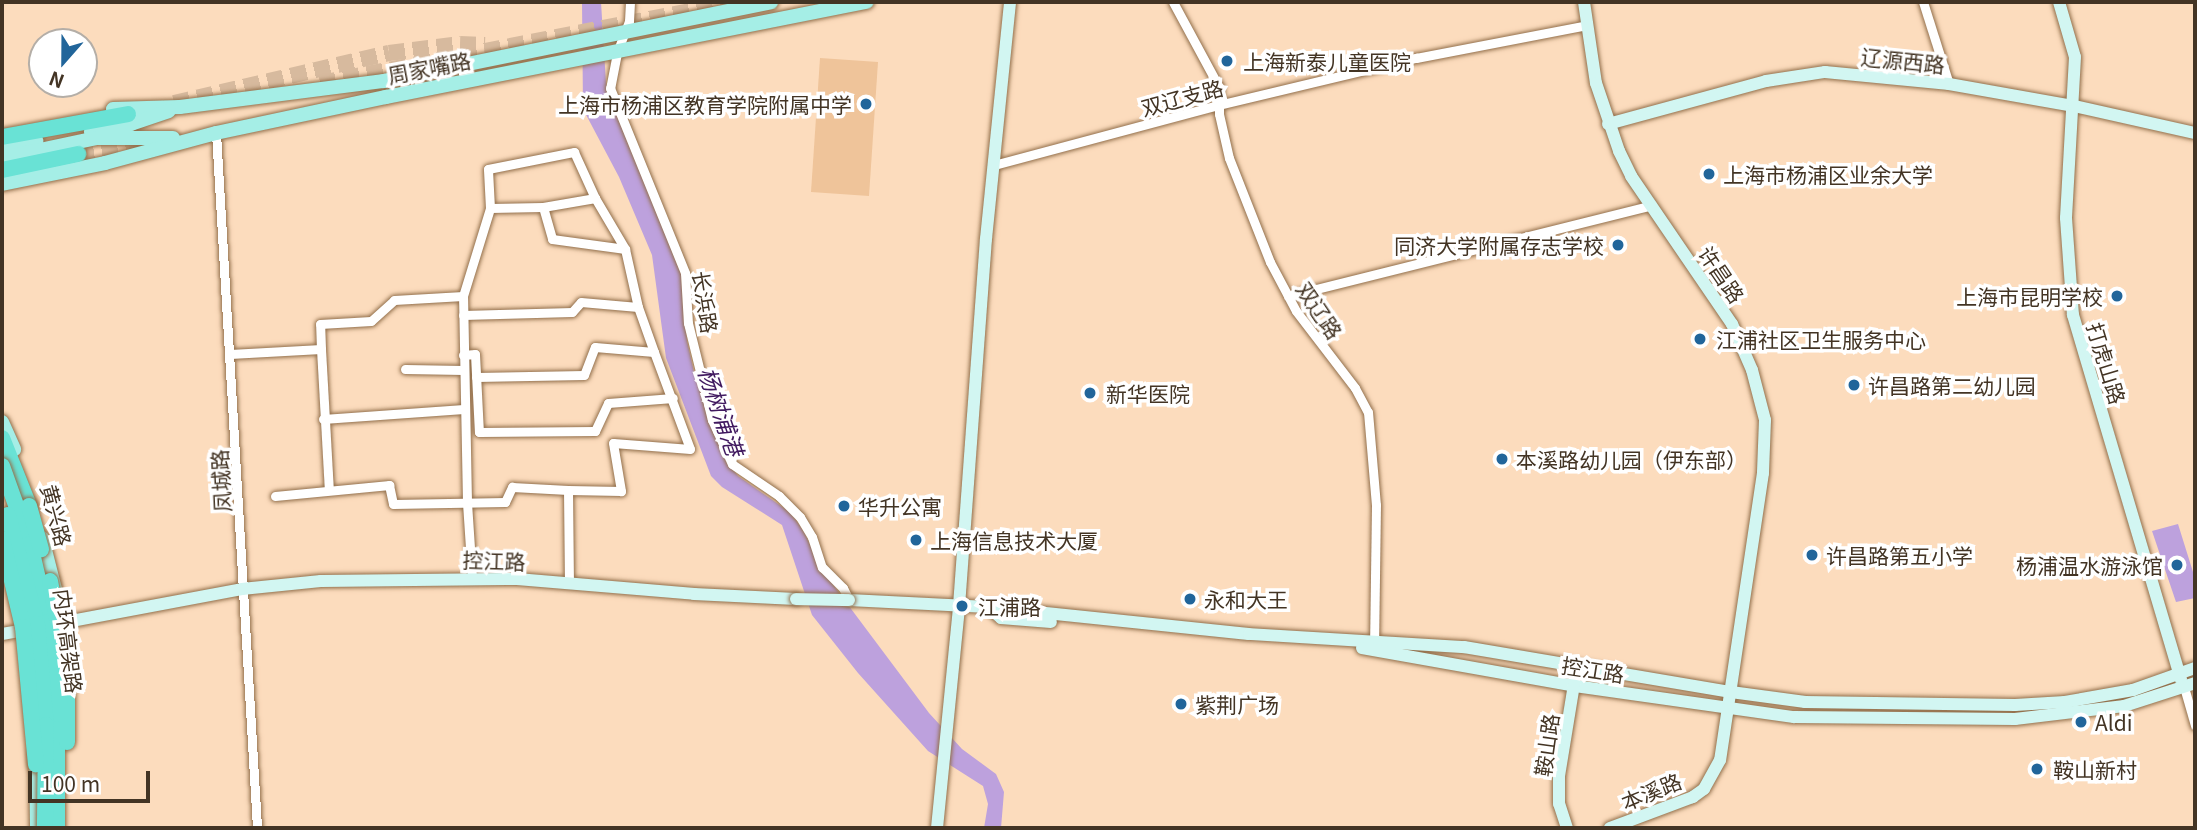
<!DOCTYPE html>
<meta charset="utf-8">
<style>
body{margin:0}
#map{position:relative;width:2197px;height:830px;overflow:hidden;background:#fcdcbd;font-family:Georgia,"Noto Sans SC",serif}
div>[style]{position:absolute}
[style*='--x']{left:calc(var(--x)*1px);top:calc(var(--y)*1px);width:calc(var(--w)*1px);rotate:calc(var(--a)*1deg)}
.green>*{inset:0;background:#efc49a}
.water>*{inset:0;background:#bda1dd}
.highway-tunnel>*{height:16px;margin-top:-8px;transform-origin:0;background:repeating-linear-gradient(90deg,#d7ba9e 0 16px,transparent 0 24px)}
.roads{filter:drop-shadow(0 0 2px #926f4b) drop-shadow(0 0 2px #926f4b)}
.street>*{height:9px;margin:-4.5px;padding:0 4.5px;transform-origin:4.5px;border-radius:4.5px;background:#fff}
.secondary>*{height:12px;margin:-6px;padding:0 6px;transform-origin:6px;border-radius:6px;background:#d2f6f2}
.primary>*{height:14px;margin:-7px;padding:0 7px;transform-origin:7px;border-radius:7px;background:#a5eee6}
.highway>*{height:16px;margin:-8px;padding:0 8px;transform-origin:8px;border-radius:8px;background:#69e2d5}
.bridges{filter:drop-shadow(0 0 2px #926f4b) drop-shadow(0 0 2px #926f4b)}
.secondary-bridge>*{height:12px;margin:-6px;padding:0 6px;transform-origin:6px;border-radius:6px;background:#d2f6f2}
.highway-bridge>*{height:16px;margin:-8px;padding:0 8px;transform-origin:8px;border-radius:8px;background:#69e2d5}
.dots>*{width:19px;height:19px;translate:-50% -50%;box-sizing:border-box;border:4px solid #fff;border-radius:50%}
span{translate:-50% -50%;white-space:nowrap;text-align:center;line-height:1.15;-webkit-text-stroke:7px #fff;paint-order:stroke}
.street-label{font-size:21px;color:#433424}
.poi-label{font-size:21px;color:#433424}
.left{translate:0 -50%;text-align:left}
.right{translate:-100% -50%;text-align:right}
.water-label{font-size:23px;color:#40195f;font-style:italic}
.frame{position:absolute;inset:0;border:4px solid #433424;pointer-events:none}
.north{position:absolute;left:28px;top:28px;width:70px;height:70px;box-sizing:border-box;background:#fff;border:2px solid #b4aea7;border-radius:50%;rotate:201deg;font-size:19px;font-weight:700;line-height:28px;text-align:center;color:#433424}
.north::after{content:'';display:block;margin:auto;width:24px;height:32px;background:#21659a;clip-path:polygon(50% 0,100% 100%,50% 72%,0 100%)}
.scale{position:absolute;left:28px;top:771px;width:122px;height:32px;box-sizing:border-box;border:4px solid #433424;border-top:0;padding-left:9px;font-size:21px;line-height:24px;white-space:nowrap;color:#433424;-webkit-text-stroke:5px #fff;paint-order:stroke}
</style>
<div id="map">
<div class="green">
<i style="clip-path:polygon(820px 58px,878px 62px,869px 196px,811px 192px)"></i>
</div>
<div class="water">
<i style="clip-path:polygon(582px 2px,601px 2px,606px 83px,681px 274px,687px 341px,695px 376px,730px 466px,738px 476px,791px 513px,804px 532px,822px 570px,929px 713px,962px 749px,996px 774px,1004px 792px,1001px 828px,984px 828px,988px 804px,983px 786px,928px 751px,858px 673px,812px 615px,782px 525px,722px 487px,711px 476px,666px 358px,652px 255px,619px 177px,583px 109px)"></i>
<i style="clip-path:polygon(2178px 524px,2193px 572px,2195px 572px,2195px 598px,2176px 602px,2152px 531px)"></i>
</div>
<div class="highway-tunnel">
<i style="--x:320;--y:83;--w:425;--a:-11"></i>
<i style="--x:174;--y:103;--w:221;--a:-13.1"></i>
<i style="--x:389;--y:53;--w:72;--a:-7.2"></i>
<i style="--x:460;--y:44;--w:25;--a:2"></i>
<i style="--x:78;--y:154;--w:82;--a:-8.4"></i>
</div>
<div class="roads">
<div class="street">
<i style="--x:630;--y:2;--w:19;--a:93"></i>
<i style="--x:629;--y:21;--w:34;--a:111"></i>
<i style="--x:617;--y:53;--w:36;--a:101"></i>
<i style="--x:610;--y:88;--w:200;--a:67.9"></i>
<i style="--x:685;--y:273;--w:50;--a:86.6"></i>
<i style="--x:688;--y:323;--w:100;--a:76.1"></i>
<i style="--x:712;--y:420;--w:48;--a:65.6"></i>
<i style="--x:732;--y:464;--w:57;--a:34.2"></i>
<i style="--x:779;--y:496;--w:30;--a:45"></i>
<i style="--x:800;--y:517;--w:23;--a:59"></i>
<i style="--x:812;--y:537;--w:32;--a:72"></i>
<i style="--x:822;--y:567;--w:30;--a:45"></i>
<i style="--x:843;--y:588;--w:13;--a:63"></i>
<i style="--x:1173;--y:2;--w:97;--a:61.6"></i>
<i style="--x:1219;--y:87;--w:27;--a:90"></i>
<i style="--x:1219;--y:114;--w:45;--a:77.2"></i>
<i style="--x:1229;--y:158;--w:112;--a:68.5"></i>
<i style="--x:1270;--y:262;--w:55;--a:62"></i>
<i style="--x:1296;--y:311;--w:97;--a:52.5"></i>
<i style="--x:1355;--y:388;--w:27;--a:62"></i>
<i style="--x:1368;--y:412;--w:93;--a:85.1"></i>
<i style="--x:1376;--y:505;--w:142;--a:90.8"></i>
<i style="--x:1923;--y:2;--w:86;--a:72.4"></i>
<i style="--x:216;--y:133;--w:696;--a:86.62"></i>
<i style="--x:994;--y:165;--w:232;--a:-15"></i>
<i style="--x:1218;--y:105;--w:204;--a:-13.4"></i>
<i style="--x:1416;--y:58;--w:174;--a:-10.9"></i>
<i style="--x:543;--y:207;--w:33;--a:74"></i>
<i style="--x:552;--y:239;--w:74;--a:7.8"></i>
<i style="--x:625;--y:249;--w:59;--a:77.4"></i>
<i style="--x:490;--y:208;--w:53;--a:-1.1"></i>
<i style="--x:543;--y:207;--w:53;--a:-9.8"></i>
<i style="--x:595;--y:198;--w:59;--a:59.5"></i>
<i style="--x:1288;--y:296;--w:375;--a:-14"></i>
<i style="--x:463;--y:315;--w:109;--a:-1.6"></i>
<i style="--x:572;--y:312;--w:13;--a:-48"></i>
<i style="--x:581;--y:302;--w:57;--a:5"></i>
<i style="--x:638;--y:307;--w:48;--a:70.4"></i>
<i style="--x:321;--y:349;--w:25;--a:-92"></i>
<i style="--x:320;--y:324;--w:51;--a:-3.4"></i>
<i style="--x:371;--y:321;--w:31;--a:-42"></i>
<i style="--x:394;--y:300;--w:69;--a:-3.3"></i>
<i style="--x:230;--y:354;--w:91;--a:-3.1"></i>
<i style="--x:321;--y:349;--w:141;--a:86.8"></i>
<i style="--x:463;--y:355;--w:12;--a:-5"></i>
<i style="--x:475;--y:354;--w:78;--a:87.1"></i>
<i style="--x:479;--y:432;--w:116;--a:-0.5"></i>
<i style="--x:595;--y:431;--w:31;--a:-65"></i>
<i style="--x:608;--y:403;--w:65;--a:-4.4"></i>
<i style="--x:405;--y:369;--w:58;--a:1"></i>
<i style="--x:476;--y:377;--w:108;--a:-1.1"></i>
<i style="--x:584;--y:375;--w:30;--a:-69"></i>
<i style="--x:595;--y:347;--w:59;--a:4.8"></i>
<i style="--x:654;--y:352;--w:103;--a:69.6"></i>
<i style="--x:690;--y:449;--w:77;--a:-175.5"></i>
<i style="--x:613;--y:443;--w:49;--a:80.5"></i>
<i style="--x:621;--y:491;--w:53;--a:-178.9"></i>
<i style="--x:323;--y:419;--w:141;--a:-4.1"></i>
<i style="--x:275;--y:496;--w:115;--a:-5.5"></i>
<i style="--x:389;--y:485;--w:19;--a:78"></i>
<i style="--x:393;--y:504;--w:112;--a:-1"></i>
<i style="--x:505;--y:502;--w:17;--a:-65"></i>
<i style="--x:512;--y:487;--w:56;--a:3.1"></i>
<i style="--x:568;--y:490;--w:94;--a:89.4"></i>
<i style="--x:472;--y:578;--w:76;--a:-93.8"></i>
<i style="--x:467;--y:502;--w:206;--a:-91.1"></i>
<i style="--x:463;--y:296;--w:92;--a:-72.9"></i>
<i style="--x:490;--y:208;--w:39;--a:-93"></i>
<i style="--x:488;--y:169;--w:88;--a:-11.2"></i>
<i style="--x:574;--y:152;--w:51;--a:65.5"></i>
<i style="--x:2184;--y:687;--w:40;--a:74"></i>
</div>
<div class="secondary">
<i style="--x:1584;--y:2;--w:82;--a:81.6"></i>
<i style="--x:1596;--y:83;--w:72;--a:71.3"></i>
<i style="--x:1619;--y:151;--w:28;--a:64"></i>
<i style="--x:1631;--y:176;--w:179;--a:55.7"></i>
<i style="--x:1732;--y:324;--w:50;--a:66.5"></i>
<i style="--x:1752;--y:370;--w:52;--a:75.4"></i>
<i style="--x:1765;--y:420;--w:53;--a:92.2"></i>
<i style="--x:1763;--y:473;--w:290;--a:98.5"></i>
<i style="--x:1720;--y:760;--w:33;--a:119"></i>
<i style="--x:1704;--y:789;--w:14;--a:144"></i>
<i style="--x:1693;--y:797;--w:89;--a:159.5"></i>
<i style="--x:2059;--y:2;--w:57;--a:73.8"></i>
<i style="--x:2075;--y:57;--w:161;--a:93.2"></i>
<i style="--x:2066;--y:218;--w:97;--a:85.9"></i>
<i style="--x:2073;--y:315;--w:381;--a:73.5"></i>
<i style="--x:1608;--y:124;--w:164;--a:-15.2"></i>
<i style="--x:1766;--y:81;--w:60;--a:-8.7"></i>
<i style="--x:1825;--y:72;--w:125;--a:5.5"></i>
<i style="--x:1949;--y:84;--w:127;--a:10"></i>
<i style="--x:2074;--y:106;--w:124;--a:12.6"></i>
<i style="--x:849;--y:600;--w:139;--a:2.9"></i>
<i style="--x:988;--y:607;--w:262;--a:5.9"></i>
<i style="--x:1249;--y:634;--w:215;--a:3.5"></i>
<i style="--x:1464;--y:647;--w:271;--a:9.6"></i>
<i style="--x:1731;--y:692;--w:75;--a:7.7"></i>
<i style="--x:1805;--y:702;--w:210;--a:0.8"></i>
<i style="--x:2015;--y:705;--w:50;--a:-3.4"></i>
<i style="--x:2065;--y:702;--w:69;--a:-10"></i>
<i style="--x:2133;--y:690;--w:66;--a:-19.5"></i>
<i style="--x:988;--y:607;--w:17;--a:40"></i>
<i style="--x:1001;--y:618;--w:50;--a:4.6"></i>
<i style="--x:50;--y:625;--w:195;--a:-10.6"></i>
<i style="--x:242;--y:589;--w:79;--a:-5.8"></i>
<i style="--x:321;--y:581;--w:196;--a:-0.6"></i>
<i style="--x:517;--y:579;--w:178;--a:4.8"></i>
<i style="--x:694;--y:594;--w:102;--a:2.8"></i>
<i style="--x:2;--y:634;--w:27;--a:-10"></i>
<i style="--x:1362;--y:648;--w:216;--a:10.1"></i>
<i style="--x:1575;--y:686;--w:221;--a:8.1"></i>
<i style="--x:1794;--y:717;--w:221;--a:0.5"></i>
<i style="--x:2015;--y:719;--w:110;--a:-6.8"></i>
<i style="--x:2124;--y:706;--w:75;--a:-17.9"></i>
<i style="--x:937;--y:828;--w:223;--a:-84.3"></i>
<i style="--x:959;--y:606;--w:368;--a:-85.8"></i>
<i style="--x:986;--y:239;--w:238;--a:-84.2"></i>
<i style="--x:1567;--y:828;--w:25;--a:-108"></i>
<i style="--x:1559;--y:804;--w:28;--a:-90"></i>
<i style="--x:1559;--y:776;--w:111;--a:-80.7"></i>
</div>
<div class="primary">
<i style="--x:113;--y:109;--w:67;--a:-1.7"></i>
<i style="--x:180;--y:107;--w:206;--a:-7.3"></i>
<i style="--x:384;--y:81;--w:395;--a:-11.5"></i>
<i style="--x:91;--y:132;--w:41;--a:-11.3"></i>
<i style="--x:131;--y:124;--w:40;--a:-18.9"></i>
<i style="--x:2;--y:147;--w:35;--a:-10"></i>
<i style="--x:2;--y:158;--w:96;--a:-12"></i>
<i style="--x:96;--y:138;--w:77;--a:0"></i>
<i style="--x:2;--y:184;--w:105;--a:-11.5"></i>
<i style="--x:105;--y:163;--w:115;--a:-15.1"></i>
<i style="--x:216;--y:133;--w:174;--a:-12"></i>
<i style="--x:386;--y:97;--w:490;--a:-11.2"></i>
<i style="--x:2;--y:422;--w:30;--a:66"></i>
<i style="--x:42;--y:538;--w:53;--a:75.7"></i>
<i style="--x:36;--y:753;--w:75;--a:89.2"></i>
</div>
<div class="highway">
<i style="--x:2;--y:137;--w:128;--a:-10.3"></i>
<i style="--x:2;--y:170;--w:78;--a:-11.9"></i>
<i style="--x:2;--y:438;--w:73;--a:68.3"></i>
</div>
</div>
<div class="bridges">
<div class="secondary-bridge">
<i style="--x:796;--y:599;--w:53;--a:1.1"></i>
</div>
<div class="highway-bridge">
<i style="--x:2;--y:466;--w:83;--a:70.3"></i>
<i style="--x:30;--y:544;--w:80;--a:77"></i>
<i style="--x:48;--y:622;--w:107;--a:85.2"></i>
<i style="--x:57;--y:729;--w:99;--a:90"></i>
<i style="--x:29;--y:506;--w:45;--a:74.4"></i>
<i style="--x:8;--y:515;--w:113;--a:75.1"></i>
<i style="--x:37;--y:624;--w:101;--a:84.9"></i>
<i style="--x:46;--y:725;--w:103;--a:90.6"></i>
<i style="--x:2;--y:539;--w:90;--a:76.6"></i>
<i style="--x:23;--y:627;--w:138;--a:84.6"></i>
<i style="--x:50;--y:581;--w:94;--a:79.5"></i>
<i style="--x:67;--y:673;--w:69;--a:90"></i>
</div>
</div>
<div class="dots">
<i style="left:1227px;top:61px;background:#21659a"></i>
<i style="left:866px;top:104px;background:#21659a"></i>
<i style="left:1709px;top:174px;background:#21659a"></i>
<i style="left:1618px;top:245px;background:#21659a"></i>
<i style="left:2117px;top:296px;background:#21659a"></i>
<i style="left:1700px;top:339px;background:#21659a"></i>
<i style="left:1854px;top:385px;background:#21659a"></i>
<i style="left:1090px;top:393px;background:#21659a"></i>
<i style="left:1502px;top:459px;background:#21659a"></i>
<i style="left:844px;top:506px;background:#21659a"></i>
<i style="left:916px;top:540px;background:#21659a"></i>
<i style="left:1812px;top:555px;background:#21659a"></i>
<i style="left:2177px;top:565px;background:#21659a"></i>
<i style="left:1190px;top:599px;background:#21659a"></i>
<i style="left:962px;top:606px;background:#21659a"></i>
<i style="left:1181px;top:704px;background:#21659a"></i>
<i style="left:2081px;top:722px;background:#21659a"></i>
<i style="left:2037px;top:769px;background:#21659a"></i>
</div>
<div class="street-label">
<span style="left:1903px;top:60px;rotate:6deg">辽源西路</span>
<span style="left:429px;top:67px;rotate:-11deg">周家嘴路</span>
<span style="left:1182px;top:97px;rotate:-15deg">双辽支路</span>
<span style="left:1722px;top:274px;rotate:56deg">许昌路</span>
<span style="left:706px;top:302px;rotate:81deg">长浜路</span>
<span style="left:1320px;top:310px;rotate:56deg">双辽路</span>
<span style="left:2107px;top:363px;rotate:73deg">打虎山路</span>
<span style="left:220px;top:481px;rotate:-93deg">凤城路</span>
<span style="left:57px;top:515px;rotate:75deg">黄兴路</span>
<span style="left:494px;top:560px;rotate:2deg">控江路</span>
<span style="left:69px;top:641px;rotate:83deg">内环高架路</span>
<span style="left:1593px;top:669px;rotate:9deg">控江路</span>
<span style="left:1546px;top:745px;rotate:-82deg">鞍山路</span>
<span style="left:1651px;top:791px;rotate:-22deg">本溪路</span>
</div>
<div class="poi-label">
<span class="left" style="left:1243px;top:61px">上海新泰儿童医院</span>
<span class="right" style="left:852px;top:104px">上海市杨浦区教育学院附属中学</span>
<span class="left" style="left:1723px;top:174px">上海市杨浦区业余大学</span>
<span class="right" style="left:1604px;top:245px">同济大学附属存志学校</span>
<span class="right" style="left:2103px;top:296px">上海市昆明学校</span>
<span class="left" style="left:1716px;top:339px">江浦社区卫生服务中心</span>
<span class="left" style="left:1868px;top:385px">许昌路第二幼儿园</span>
<span class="left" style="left:1106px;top:393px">新华医院</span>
<span class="left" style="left:1516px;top:459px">本溪路幼儿园（伊东部）</span>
<span class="left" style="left:858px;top:506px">华升公寓</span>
<span class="left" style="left:930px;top:540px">上海信息技术大厦</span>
<span class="left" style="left:1826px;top:555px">许昌路第五小学</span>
<span class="right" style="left:2163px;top:565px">杨浦温水游泳馆</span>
<span class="left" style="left:1204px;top:599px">永和大王</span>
<span class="left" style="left:978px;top:606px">江浦路</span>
<span class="left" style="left:1195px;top:704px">紫荆广场</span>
<span class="left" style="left:2095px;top:722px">Aldi</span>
<span class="left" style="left:2053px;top:769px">鞍山新村</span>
</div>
<div class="water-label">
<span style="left:722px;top:411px;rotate:71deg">杨树浦港</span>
</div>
<div class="frame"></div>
<div class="north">N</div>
<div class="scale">100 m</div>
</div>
